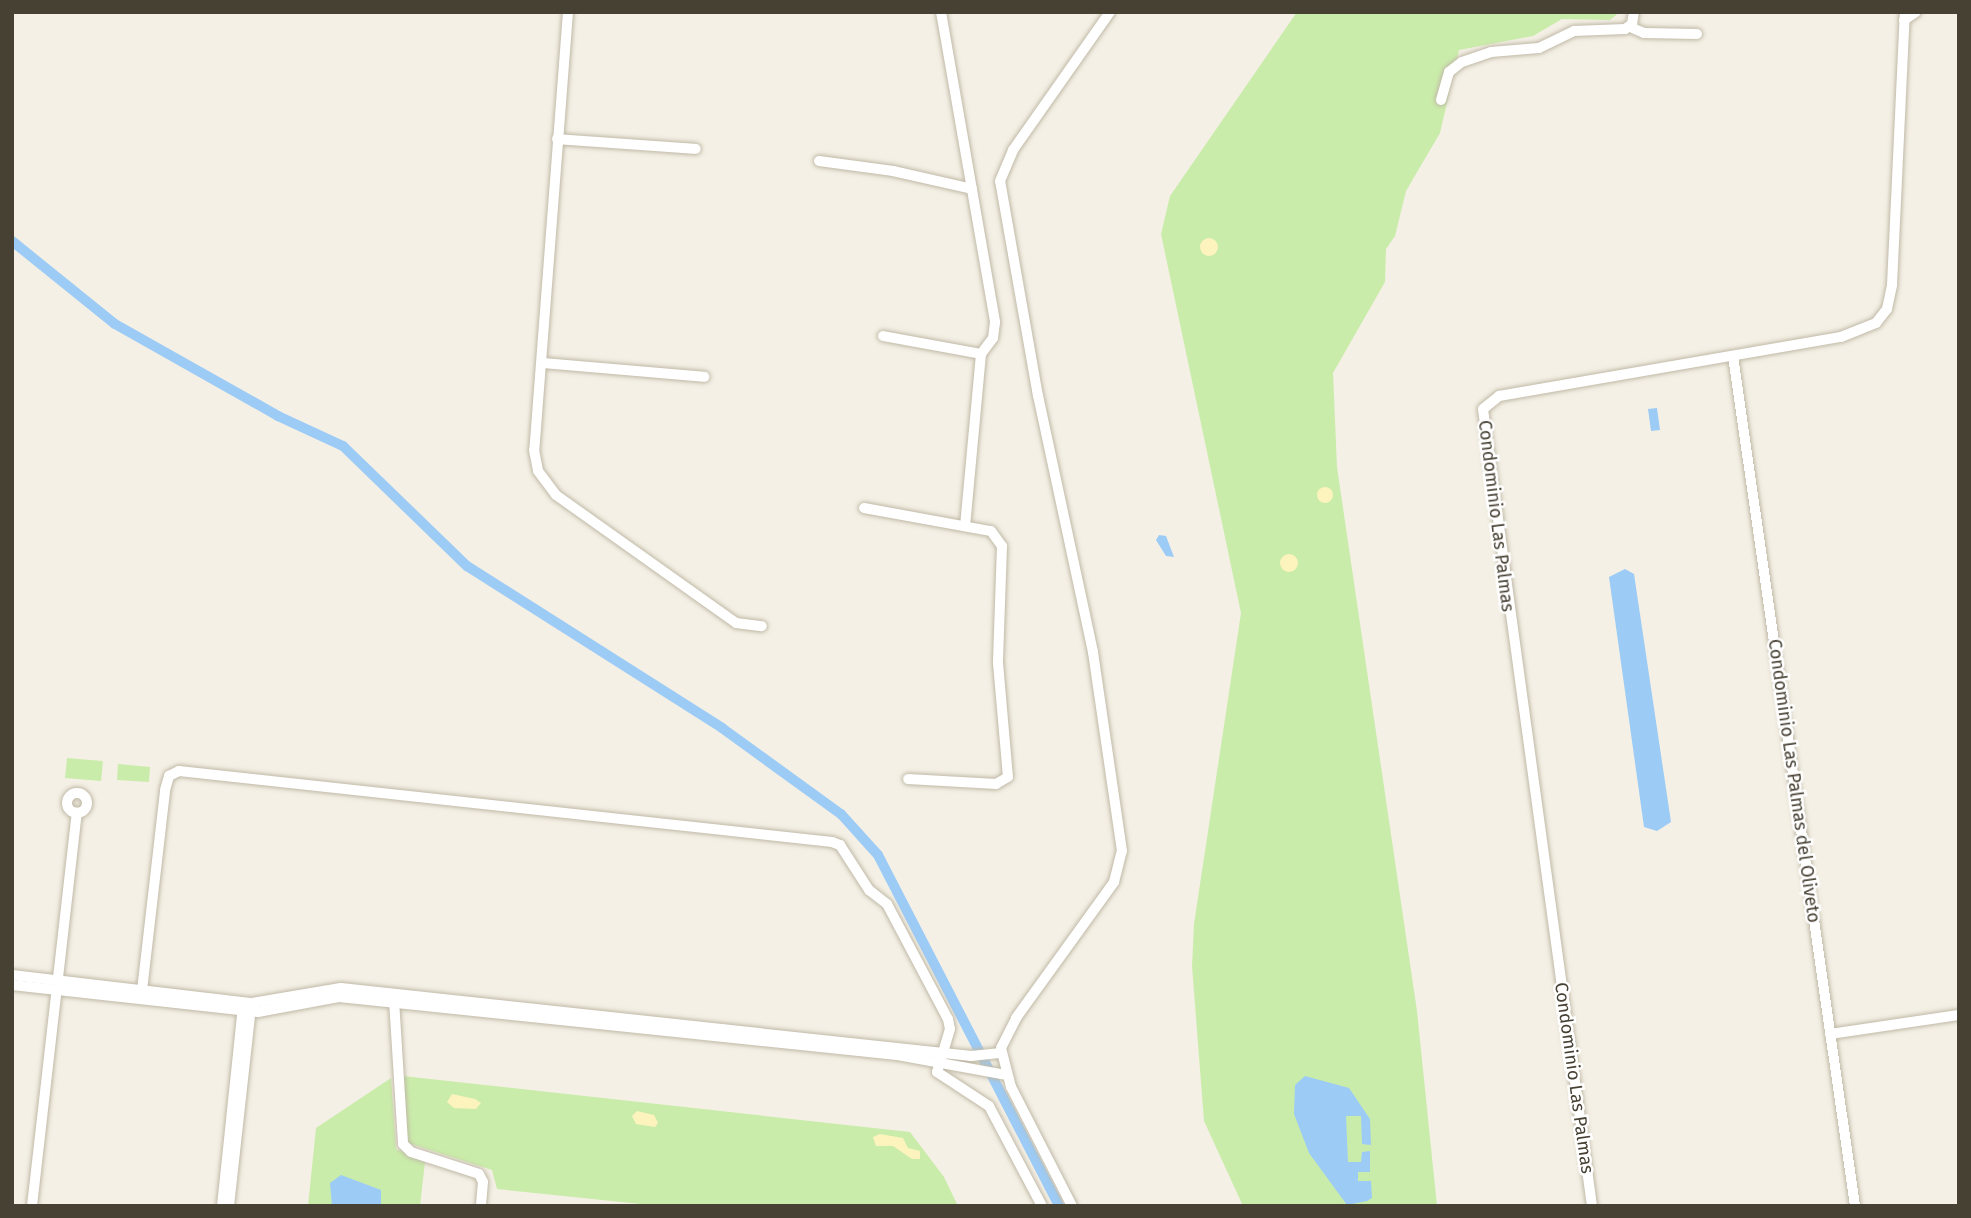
<!DOCTYPE html>
<style>
body{margin:0}
#map{position:relative;width:1971px;height:1218px;overflow:hidden;background:#f4f0e5;font-family:"Fira Sans",sans-serif}
div>[style]{position:absolute}
[style*='--x']{left:calc(var(--x)*1px);top:calc(var(--y)*1px);width:calc(var(--w)*1px);rotate:calc(var(--a)*1deg)}
.green>*{inset:0;background:#caecaa}
.sand>*{inset:0;background:#fcf3bd}
.round{border-radius:50%}
.water>*{inset:0;background:#9ccbf6}
.canal>*{height:10px;margin:-5px;padding:0 5px;transform-origin:5px;border-radius:5px;background:#9ccbf6}
.roads{filter:drop-shadow(0 0 2px #c0b9a7) drop-shadow(0 0 2px #c0b9a7)}
.minor>*{height:10px;margin:-5px;padding:0 5px;transform-origin:5px;border-radius:5px;background:#fff}
.minor>.ring{margin:-5px;padding:0;box-sizing:content-box;background:none;border:10px solid #fff;border-radius:50%}
span{translate:-50% -50%;white-space:nowrap;text-align:center;line-height:1.15;-webkit-text-stroke:5px #fff;paint-order:stroke}
.street-label{font-size:18px;color:#474134}
.frame{position:absolute;inset:0;border:14px solid #474134;pointer-events:none}
</style>
<div id="map">
<div class="green">
<i style="clip-path:polygon(1297px 12px,1620px 12px,1610px 20px,1562px 19px,1533px 36px,1459px 50px,1440px 133px,1406px 191px,1395px 236px,1386px 249px,1385px 282px,1333px 373px,1337px 467px,1417px 1011px,1437px 1206px,1243px 1206px,1204px 1121px,1192px 966px,1194px 924px,1241px 613px,1161px 234px,1170px 196px)"></i>
<i style="clip-path:polygon(67px 758px,103px 761px,101px 781px,65px 778px)"></i>
<i style="clip-path:polygon(118px 764px,150px 767px,149px 782px,117px 780px)"></i>
<i style="clip-path:polygon(403px 1076px,910px 1132px,944px 1177px,958px 1206px,660px 1206px,497px 1189px,492px 1170px,408px 1143px)"></i>
<i style="clip-path:polygon(391px 1078px,396px 1149px,425px 1162px,420px 1206px,308px 1206px,316px 1128px)"></i>
</div>
<div class="sand">
<i class="round" style="left:1200px;top:238px;width:18px;height:18px"></i>
<i class="round" style="left:1317px;top:487px;width:16px;height:16px"></i>
<i class="round" style="left:1280px;top:554px;width:18px;height:18px"></i>
<i style="clip-path:polygon(452px 1094px,475px 1099px,481px 1103px,476px 1109px,454px 1108px,447px 1102px)"></i>
<i style="clip-path:polygon(637px 1111px,654px 1115px,658px 1123px,655px 1127px,636px 1124px,632px 1116px)"></i>
<i style="clip-path:polygon(880px 1134px,903px 1138px,908px 1148px,920px 1151px,920px 1159px,912px 1159px,893px 1146px,876px 1146px,873px 1137px)"></i>
</div>
<div class="water">
<i style="clip-path:polygon(1657px 408px,1660px 430px,1651px 431px,1648px 409px)"></i>
<i style="clip-path:polygon(1159px 535px,1166px 536px,1174px 557px,1166px 556px,1156px 540px)"></i>
<i style="clip-path:polygon(1625px 569px,1634px 574px,1671px 822px,1657px 831px,1644px 827px,1609px 577px)"></i>
<i style="clip-path:polygon(1305px 1076px,1349px 1088px,1370px 1119px,1371px 1145px,1362px 1144px,1361px 1116px,1346px 1116px,1348px 1162px,1361px 1162px,1362px 1152px,1370px 1151px,1370px 1172px,1358px 1172px,1358px 1181px,1371px 1181px,1372px 1198px,1367px 1201px,1347px 1205px,1309px 1153px,1294px 1114px,1295px 1085px)"></i>
<i style="clip-path:polygon(341px 1175px,381px 1190px,381px 1206px,332px 1206px,330px 1183px)"></i>
</div>
<div class="canal">
<i style="--x:12;--y:241;--w:132;--a:38.9"></i>
<i style="--x:115;--y:324;--w:187;--a:29.4"></i>
<i style="--x:278;--y:416;--w:72;--a:24.8"></i>
<i style="--x:343;--y:446;--w:173;--a:44.1"></i>
<i style="--x:467;--y:566;--w:302;--a:32.4"></i>
<i style="--x:722;--y:728;--w:147;--a:35.9"></i>
<i style="--x:841;--y:814;--w:55;--a:47.9"></i>
<i style="--x:878;--y:855;--w:395;--a:62.7"></i>
</div>
<div class="roads">
<div class="minor">
<i style="--x:568;--y:12;--w:439;--a:94.4"></i>
<i style="--x:534;--y:450;--w:21;--a:79"></i>
<i style="--x:538;--y:471;--w:30;--a:53"></i>
<i style="--x:556;--y:495;--w:221;--a:35.4"></i>
<i style="--x:736;--y:623;--w:26;--a:7"></i>
<i style="--x:941;--y:12;--w:315;--a:80.1"></i>
<i style="--x:995;--y:322;--w:16;--a:97"></i>
<i style="--x:993;--y:338;--w:20;--a:127"></i>
<i style="--x:981;--y:354;--w:173;--a:95.3"></i>
<i style="--x:1904;--y:20;--w:14;--a:-34"></i>
<i style="--x:1630;--y:27;--w:15;--a:23"></i>
<i style="--x:1644;--y:33;--w:53;--a:1.1"></i>
<i style="--x:1441;--y:100;--w:29;--a:-74"></i>
<i style="--x:1449;--y:72;--w:16;--a:-38"></i>
<i style="--x:1462;--y:62;--w:31;--a:-19"></i>
<i style="--x:1491;--y:52;--w:48;--a:-4.8"></i>
<i style="--x:1539;--y:48;--w:39;--a:-26"></i>
<i style="--x:1574;--y:31;--w:51;--a:-2.2"></i>
<i style="--x:1625;--y:29;--w:9;--a:-36"></i>
<i style="--x:1632;--y:24;--w:12;--a:-81"></i>
<i style="--x:557;--y:139;--w:139;--a:4.1"></i>
<i style="--x:819;--y:161;--w:75;--a:7.7"></i>
<i style="--x:893;--y:171;--w:81;--a:12.8"></i>
<i style="--x:883;--y:336;--w:100;--a:10.4"></i>
<i style="--x:1733;--y:356;--w:859;--a:81.83"></i>
<i style="--x:542;--y:363;--w:163;--a:4.9"></i>
<i style="--x:864;--y:508;--w:129;--a:10.3"></i>
<i style="--x:991;--y:531;--w:19;--a:54"></i>
<i style="--x:1002;--y:546;--w:117;--a:92"></i>
<i style="--x:998;--y:663;--w:114;--a:85"></i>
<i style="--x:1008;--y:777;--w:14;--a:150"></i>
<i style="--x:996;--y:784;--w:88;--a:-176.7"></i>
<i class="ring" style="left:67px;top:793px;width:10px;height:10px"></i>
<i style="--x:12;--y:975;--w:242;--a:6.7"></i>
<i style="--x:252;--y:1003;--w:90;--a:-9.6"></i>
<i style="--x:341;--y:988;--w:634;--a:6.16"></i>
<i style="--x:971;--y:1056;--w:30;--a:-6"></i>
<i style="--x:12;--y:985;--w:247;--a:6.3"></i>
<i style="--x:258;--y:1012;--w:82;--a:-10.5"></i>
<i style="--x:339;--y:997;--w:561;--a:5.93"></i>
<i style="--x:897;--y:1055;--w:111;--a:10.4"></i>
<i style="--x:141;--y:999;--w:210;--a:-83.4"></i>
<i style="--x:165;--y:790;--w:15;--a:-74"></i>
<i style="--x:169;--y:776;--w:11;--a:-27"></i>
<i style="--x:179;--y:771;--w:657;--a:6.21"></i>
<i style="--x:832;--y:842;--w:9;--a:21"></i>
<i style="--x:840;--y:845;--w:54;--a:57.2"></i>
<i style="--x:869;--y:890;--w:23;--a:38"></i>
<i style="--x:887;--y:904;--w:130;--a:62.1"></i>
<i style="--x:948;--y:1019;--w:10;--a:79"></i>
<i style="--x:950;--y:1029;--w:45;--a:106.8"></i>
<i style="--x:937;--y:1072;--w:62;--a:33.2"></i>
<i style="--x:989;--y:1106;--w:113;--a:62.1"></i>
<i style="--x:394;--y:1000;--w:144;--a:86.4"></i>
<i style="--x:403;--y:1144;--w:11;--a:45"></i>
<i style="--x:411;--y:1152;--w:71;--a:17.9"></i>
<i style="--x:479;--y:1174;--w:9;--a:63"></i>
<i style="--x:483;--y:1182;--w:24;--a:95"></i>
<i style="--x:1830;--y:1034;--w:130;--a:-8.4"></i>
<i style="--x:32;--y:1206;--w:396;--a:-83.5"></i>
<i style="--x:222;--y:1206;--w:202;--a:-84"></i>
<i style="--x:229;--y:1206;--w:199;--a:-83.7"></i>
<i style="--x:1072;--y:1206;--w:134;--a:-117.1"></i>
<i style="--x:1011;--y:1087;--w:40;--a:-104.4"></i>
<i style="--x:1001;--y:1048;--w:34;--a:-63"></i>
<i style="--x:1016;--y:1018;--w:168;--a:-54.2"></i>
<i style="--x:1114;--y:882;--w:32;--a:-76"></i>
<i style="--x:1122;--y:851;--w:201;--a:-98.3"></i>
<i style="--x:1093;--y:652;--w:262;--a:-102.1"></i>
<i style="--x:1038;--y:396;--w:218;--a:-100"></i>
<i style="--x:1000;--y:181;--w:34;--a:-67"></i>
<i style="--x:1013;--y:150;--w:169;--a:-54.9"></i>
<i style="--x:1592;--y:1206;--w:804;--a:-97.79"></i>
<i style="--x:1483;--y:409;--w:21;--a:-39"></i>
<i style="--x:1499;--y:396;--w:347;--a:-9.8"></i>
<i style="--x:1841;--y:337;--w:38;--a:-22"></i>
<i style="--x:1876;--y:323;--w:18;--a:-52"></i>
<i style="--x:1887;--y:309;--w:25;--a:-78"></i>
<i style="--x:1892;--y:285;--w:273;--a:-87.3"></i>
</div>
</div>
<div class="street-label">
<span style="left:1496px;top:516px;rotate:83deg">Condominio Las Palmas</span>
<span style="left:1794px;top:781px;rotate:82deg">Condominio Las Palmas del Oliveto</span>
<span style="left:1574px;top:1078px;rotate:82deg">Condominio Las Palmas</span>
</div>
<div class="frame"></div>
</div>
